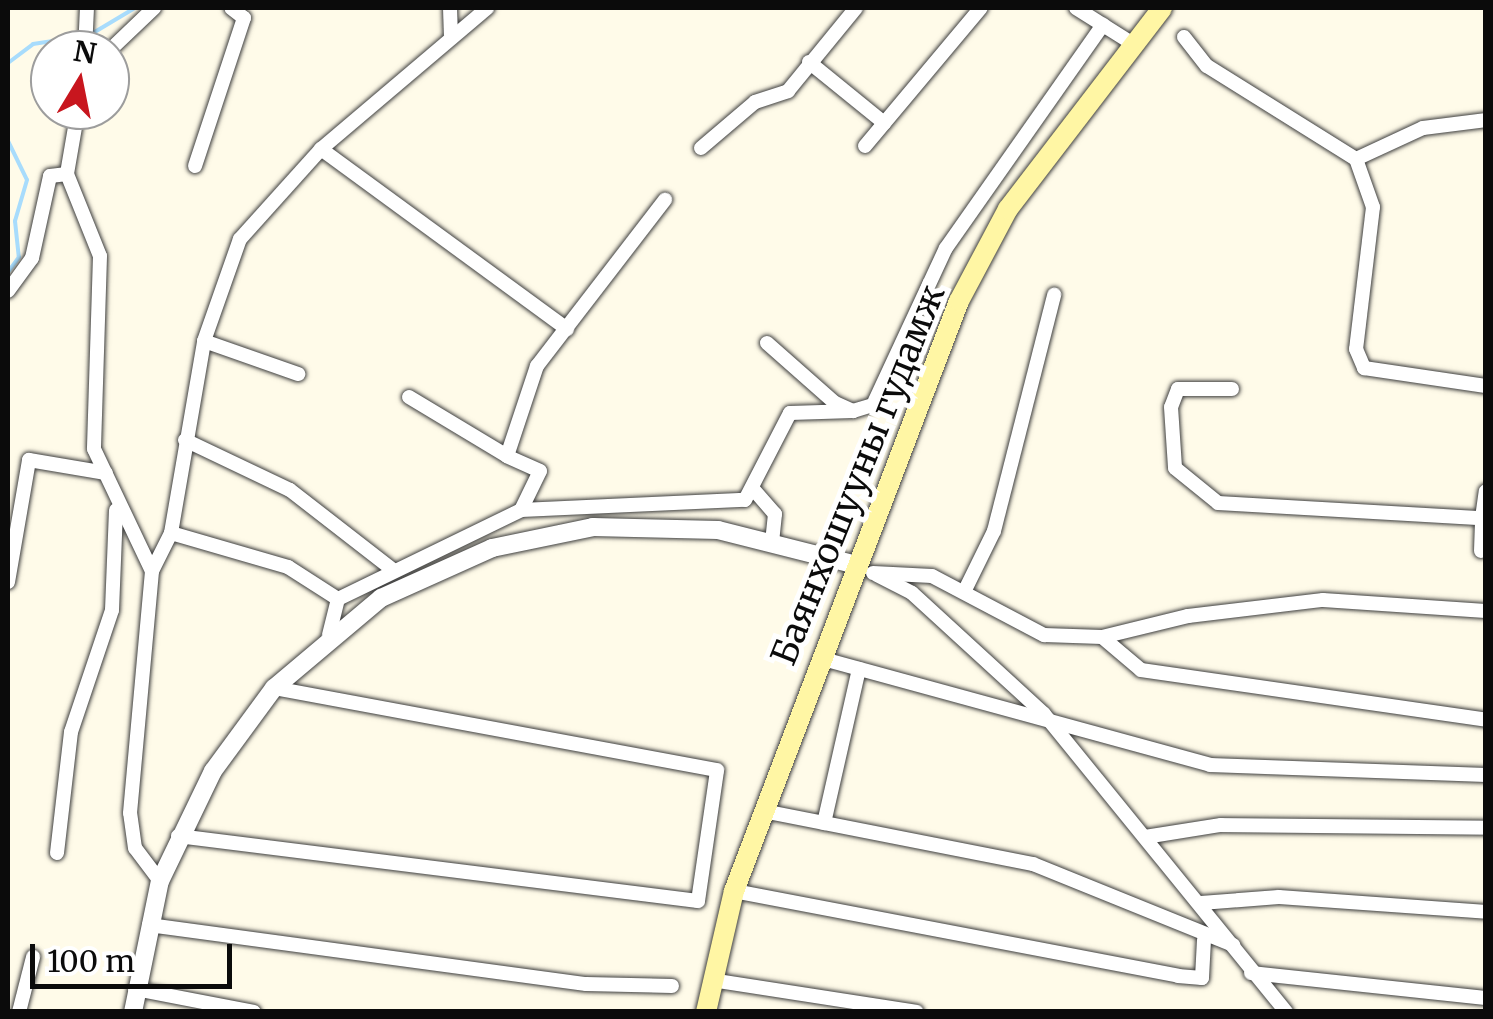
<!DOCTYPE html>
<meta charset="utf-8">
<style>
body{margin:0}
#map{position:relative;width:1493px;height:1019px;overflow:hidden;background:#fffbe9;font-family:Merriweather,serif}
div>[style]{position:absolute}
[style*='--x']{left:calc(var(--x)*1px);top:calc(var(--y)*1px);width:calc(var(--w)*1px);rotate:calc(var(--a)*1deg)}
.stream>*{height:4px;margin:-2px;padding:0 2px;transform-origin:2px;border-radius:2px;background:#a8dcfc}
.roads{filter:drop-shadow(0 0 2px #3e3e3e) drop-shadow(0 0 2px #3e3e3e)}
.minor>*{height:14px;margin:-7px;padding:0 7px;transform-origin:7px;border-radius:7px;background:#fff}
.tertiary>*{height:18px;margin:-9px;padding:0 9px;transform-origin:9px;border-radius:9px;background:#fff}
.secondary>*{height:20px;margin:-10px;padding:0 10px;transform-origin:10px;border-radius:10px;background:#fff6a4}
span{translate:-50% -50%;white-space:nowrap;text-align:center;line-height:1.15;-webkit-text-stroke:10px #fff;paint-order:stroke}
.street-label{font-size:35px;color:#0b0b0b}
.frame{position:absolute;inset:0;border:10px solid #0b0b0b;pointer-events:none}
.north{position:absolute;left:30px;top:30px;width:100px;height:100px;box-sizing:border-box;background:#fff;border:2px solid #9d9d9d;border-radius:50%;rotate:10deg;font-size:28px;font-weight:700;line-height:40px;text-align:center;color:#0b0b0b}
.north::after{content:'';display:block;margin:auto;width:35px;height:45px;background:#c8161e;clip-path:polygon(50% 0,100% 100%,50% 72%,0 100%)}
.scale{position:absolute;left:30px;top:944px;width:202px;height:45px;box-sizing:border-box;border:5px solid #0b0b0b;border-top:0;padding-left:12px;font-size:30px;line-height:35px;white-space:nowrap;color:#0b0b0b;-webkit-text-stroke:8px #fff;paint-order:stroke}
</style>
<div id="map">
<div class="stream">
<i style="--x:88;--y:36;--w:55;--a:-30.8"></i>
<i style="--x:8;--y:63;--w:31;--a:-37"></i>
<i style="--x:33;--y:44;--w:47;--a:-8.7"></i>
<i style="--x:8;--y:141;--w:43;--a:64"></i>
<i style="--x:27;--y:180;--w:43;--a:106.3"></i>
<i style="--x:15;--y:221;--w:36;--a:84"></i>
<i style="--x:19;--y:257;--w:19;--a:126"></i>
</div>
<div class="roads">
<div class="minor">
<i style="--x:450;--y:8;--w:27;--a:88"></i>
<i style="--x:1076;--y:8;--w:64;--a:32.2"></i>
<i style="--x:1184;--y:37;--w:37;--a:52"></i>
<i style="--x:1207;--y:66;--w:176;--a:32"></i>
<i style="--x:1356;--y:159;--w:51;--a:70.5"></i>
<i style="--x:1373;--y:207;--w:143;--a:96.8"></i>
<i style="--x:1356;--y:349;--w:21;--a:67"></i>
<i style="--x:1364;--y:368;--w:123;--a:8.4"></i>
<i style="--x:85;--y:50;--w:42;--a:-87.3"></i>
<i style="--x:110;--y:50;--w:61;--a:-43.7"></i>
<i style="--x:809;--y:62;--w:97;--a:39.1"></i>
<i style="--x:78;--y:110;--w:65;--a:99.8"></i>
<i style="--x:67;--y:174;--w:88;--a:68.1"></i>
<i style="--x:100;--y:256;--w:193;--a:91.8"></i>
<i style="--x:94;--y:449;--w:135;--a:64.6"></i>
<i style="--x:865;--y:146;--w:180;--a:-50"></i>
<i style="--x:701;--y:148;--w:71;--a:-40.4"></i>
<i style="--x:755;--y:102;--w:35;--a:-18"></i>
<i style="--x:788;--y:91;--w:107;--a:-50.7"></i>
<i style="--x:321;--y:149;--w:305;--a:36.2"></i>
<i style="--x:1356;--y:159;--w:74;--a:-24.8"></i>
<i style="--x:1423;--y:128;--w:64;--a:-7.2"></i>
<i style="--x:195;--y:166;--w:156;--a:-71.7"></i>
<i style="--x:244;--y:18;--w:16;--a:-142"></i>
<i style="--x:8;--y:291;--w:41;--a:-54"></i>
<i style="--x:32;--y:258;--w:84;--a:-77.6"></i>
<i style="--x:50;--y:176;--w:17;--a:-7"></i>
<i style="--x:204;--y:341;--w:100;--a:19.3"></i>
<i style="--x:767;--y:343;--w:91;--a:41.4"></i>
<i style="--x:835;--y:403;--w:20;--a:24"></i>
<i style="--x:853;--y:411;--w:21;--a:-17"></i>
<i style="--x:873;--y:405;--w:173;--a:-65.1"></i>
<i style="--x:946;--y:248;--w:273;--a:-54.9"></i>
<i style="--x:1232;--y:389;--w:54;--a:180"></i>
<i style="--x:1178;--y:389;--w:19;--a:111"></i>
<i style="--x:1171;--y:407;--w:61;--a:86.2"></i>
<i style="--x:1175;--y:468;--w:55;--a:39.1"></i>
<i style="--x:1218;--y:503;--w:264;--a:3.3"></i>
<i style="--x:1482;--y:518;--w:27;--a:-82"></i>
<i style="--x:409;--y:397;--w:114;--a:31"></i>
<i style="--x:185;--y:440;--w:116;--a:25.5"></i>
<i style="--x:290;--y:490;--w:130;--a:37.8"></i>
<i style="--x:754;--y:490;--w:32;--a:49"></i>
<i style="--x:775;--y:514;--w:27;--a:96"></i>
<i style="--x:521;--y:510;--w:43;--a:-64"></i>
<i style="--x:540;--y:471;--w:36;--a:-156"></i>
<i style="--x:507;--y:456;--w:95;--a:-71.6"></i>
<i style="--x:537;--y:366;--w:210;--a:-52.4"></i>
<i style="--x:171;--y:533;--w:122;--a:16.2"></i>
<i style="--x:288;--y:567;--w:59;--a:32.6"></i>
<i style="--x:338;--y:599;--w:203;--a:-25.9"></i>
<i style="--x:521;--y:510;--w:224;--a:-2.6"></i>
<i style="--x:745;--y:500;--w:98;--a:-62.7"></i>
<i style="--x:790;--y:413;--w:63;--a:-1.8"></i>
<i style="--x:1481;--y:551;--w:33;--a:-88"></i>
<i style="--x:873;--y:573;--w:59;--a:2.9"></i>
<i style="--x:932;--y:576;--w:127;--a:27.8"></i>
<i style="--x:1044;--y:635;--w:58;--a:2"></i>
<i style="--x:1102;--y:637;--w:51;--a:40.2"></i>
<i style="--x:1141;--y:670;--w:349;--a:8.2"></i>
<i style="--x:877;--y:575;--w:39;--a:27"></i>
<i style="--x:912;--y:593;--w:179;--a:42.5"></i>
<i style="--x:1044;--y:714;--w:384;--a:50.9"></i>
<i style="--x:8;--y:582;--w:124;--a:-80.2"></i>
<i style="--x:29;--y:460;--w:78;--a:9.6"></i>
<i style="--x:965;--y:590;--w:66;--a:-63.8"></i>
<i style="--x:994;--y:531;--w:244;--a:-75.7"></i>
<i style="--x:329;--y:635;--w:37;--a:-76"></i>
<i style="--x:1102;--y:637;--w:89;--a:-13.7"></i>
<i style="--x:1188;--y:616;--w:136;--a:-6.8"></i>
<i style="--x:1323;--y:600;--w:163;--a:3.9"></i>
<i style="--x:820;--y:658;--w:404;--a:15.3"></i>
<i style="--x:1210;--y:765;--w:276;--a:2.1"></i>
<i style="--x:763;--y:811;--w:275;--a:11.1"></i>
<i style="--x:1033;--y:864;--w:216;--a:22"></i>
<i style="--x:824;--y:823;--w:158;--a:-77.2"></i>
<i style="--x:178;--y:836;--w:524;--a:7.13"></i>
<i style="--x:698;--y:901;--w:132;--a:-81.7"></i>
<i style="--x:717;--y:770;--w:451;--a:-169.5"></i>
<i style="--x:1145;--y:837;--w:77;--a:-9"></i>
<i style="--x:1221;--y:825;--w:265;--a:0.6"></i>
<i style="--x:57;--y:853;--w:122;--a:-83.4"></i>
<i style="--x:71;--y:732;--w:129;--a:-71.4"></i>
<i style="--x:112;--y:610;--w:100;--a:-87.7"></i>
<i style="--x:160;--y:881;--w:41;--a:-127.1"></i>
<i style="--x:135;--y:848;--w:35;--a:-98"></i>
<i style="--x:130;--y:813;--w:243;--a:-84.8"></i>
<i style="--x:152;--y:571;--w:42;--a:-63.4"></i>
<i style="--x:171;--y:533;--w:195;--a:-80.2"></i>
<i style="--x:204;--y:341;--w:108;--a:-70.6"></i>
<i style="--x:240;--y:239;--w:121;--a:-48"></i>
<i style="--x:321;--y:149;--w:218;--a:-40.3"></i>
<i style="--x:734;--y:891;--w:452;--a:10.8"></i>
<i style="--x:1178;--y:976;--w:24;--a:5"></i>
<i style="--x:1202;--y:978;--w:38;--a:-87"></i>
<i style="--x:1201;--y:903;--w:78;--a:-4.4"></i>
<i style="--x:1279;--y:897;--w:208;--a:4.1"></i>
<i style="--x:149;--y:925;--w:441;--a:7.7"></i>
<i style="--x:586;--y:984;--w:86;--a:1.3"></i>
<i style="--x:1251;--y:973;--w:236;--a:6.1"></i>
<i style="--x:711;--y:980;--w:208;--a:8.8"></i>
<i style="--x:135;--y:989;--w:121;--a:10.9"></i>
<i style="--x:19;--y:1012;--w:57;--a:-75.7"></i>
</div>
<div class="tertiary">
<i style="--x:133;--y:1012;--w:134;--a:-78.4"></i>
<i style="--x:160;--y:881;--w:122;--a:-64.3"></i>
<i style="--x:213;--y:771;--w:103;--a:-53.7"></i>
<i style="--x:274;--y:688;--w:140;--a:-40.1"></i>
<i style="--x:381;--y:598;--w:122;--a:-24.2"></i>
<i style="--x:492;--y:548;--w:103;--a:-11.7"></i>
<i style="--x:593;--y:527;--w:125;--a:1.4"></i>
<i style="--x:718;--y:530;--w:142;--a:14.2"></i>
</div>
<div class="secondary">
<i style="--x:706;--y:1012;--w:124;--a:-77"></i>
<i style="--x:734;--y:891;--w:631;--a:-69.13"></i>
<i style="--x:959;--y:301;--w:104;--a:-62"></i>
<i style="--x:1008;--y:209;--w:253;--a:-52.5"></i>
</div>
</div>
<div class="street-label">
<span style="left:858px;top:475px;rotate:-68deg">Баянхошууны гудамж</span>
</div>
<div class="frame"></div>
<div class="north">N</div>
<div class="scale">100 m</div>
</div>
